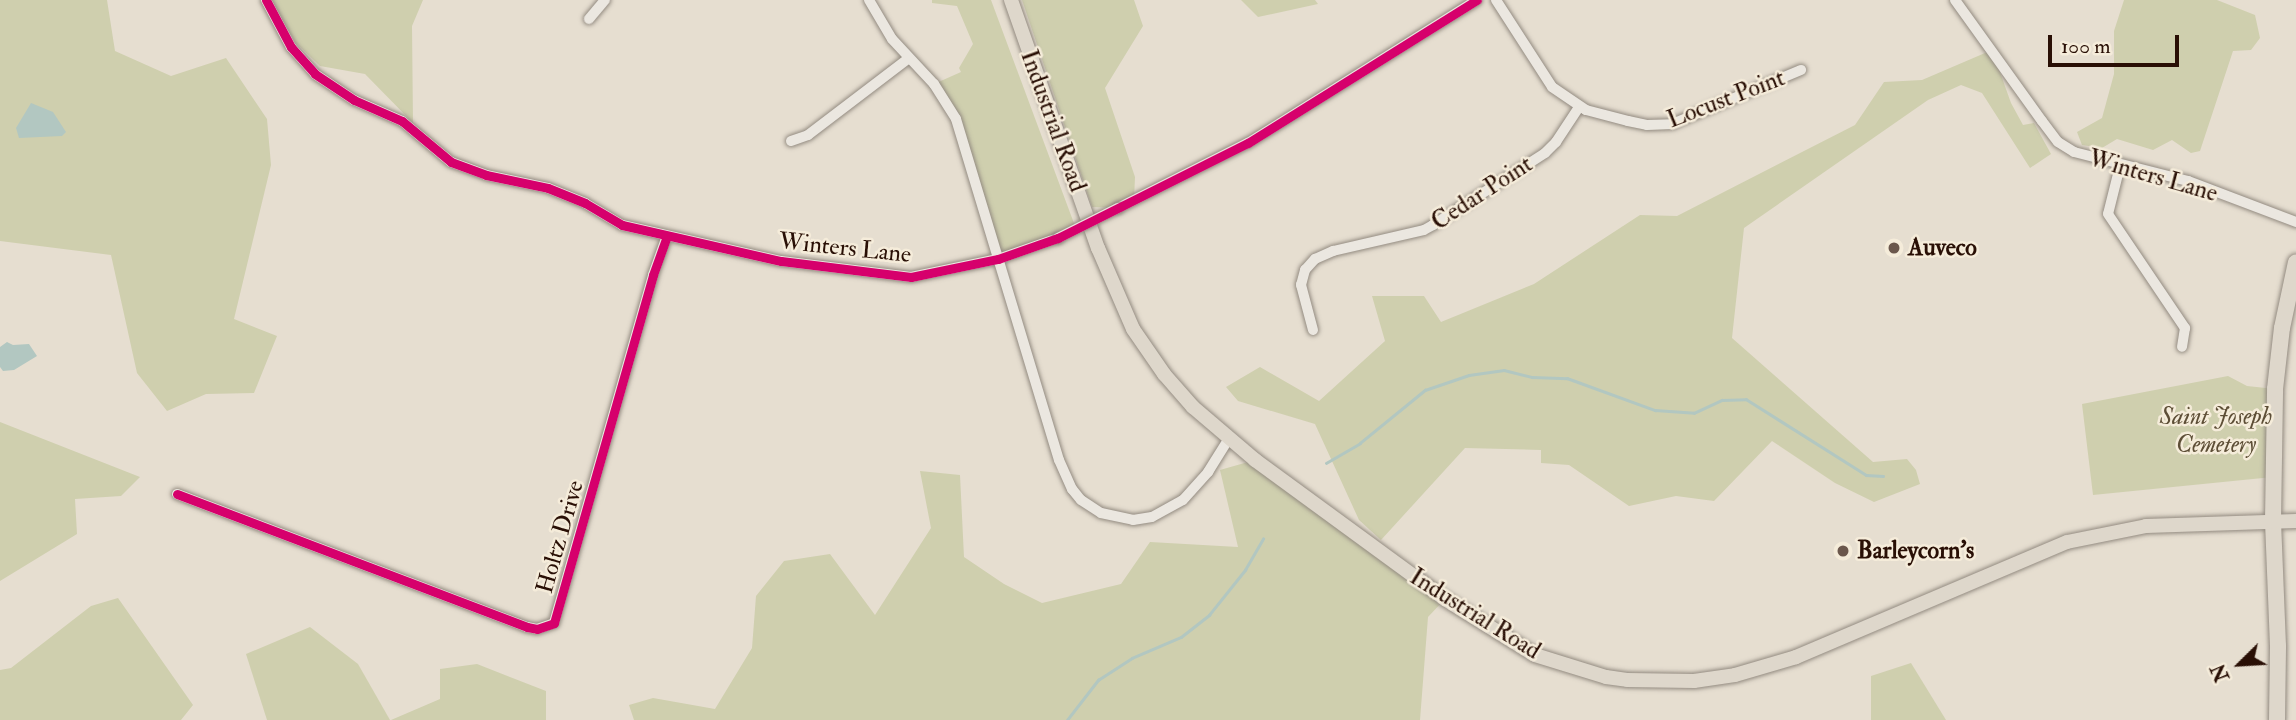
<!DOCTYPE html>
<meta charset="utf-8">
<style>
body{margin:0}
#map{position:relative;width:2296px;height:720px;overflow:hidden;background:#e6ded0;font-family:"IM FELL Double Pica",serif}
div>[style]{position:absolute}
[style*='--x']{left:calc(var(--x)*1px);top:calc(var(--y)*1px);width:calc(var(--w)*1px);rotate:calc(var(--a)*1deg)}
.green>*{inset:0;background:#cfcfae}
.water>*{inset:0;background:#b2c7c1}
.stream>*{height:2.5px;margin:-1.25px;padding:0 1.25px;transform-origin:1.25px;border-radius:1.25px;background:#b2c7c1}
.roads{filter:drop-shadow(0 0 2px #938b81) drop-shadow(0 0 2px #938b81)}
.minor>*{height:10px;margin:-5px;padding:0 5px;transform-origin:5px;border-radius:5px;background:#ebe7e0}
.major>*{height:14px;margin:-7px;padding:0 7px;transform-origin:7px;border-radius:7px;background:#ded7cb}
.highway>*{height:16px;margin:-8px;padding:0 8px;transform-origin:8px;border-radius:8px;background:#ded7cb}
.bridges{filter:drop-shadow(0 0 2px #938b81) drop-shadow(0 0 2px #938b81)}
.minor-bridge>*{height:10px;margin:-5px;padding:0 5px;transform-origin:5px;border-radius:5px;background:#ebe7e0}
.cycleway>*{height:9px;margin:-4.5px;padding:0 4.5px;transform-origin:4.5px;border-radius:4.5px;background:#d6006c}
.dots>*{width:19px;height:19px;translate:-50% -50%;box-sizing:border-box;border:4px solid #f5ecda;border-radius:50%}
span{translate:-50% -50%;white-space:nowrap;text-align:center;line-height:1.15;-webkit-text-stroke:5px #f5ecda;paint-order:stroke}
.street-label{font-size:24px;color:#290f05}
.poi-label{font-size:24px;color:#290f05;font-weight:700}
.left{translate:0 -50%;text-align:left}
.park-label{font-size:24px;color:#5d4e36;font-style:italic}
.north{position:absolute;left:2205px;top:629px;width:70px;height:70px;-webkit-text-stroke:5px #f5ecda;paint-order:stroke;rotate:246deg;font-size:19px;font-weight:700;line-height:28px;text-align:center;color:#290f05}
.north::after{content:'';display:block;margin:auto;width:24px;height:32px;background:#290f05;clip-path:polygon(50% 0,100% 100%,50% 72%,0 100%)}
.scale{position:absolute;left:2048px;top:35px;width:131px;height:32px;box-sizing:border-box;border:4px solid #290f05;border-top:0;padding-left:9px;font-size:21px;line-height:24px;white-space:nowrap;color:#290f05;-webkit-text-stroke:5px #f5ecda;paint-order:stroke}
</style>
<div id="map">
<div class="green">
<i style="clip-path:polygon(0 0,107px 0,115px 51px,171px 76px,226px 58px,267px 119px,271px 165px,234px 319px,277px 336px,254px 393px,206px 394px,167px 411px,137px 373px,111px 255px,0 241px)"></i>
<i style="clip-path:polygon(269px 0,423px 0,412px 26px,413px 123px,365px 74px,320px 66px,296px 43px)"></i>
<i style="clip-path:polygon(932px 0,991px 0,1075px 226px,998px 259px,961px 133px,934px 84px,961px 72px,959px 68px,973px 44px,957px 6px,932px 3px)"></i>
<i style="clip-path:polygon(1022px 0,1134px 0,1143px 26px,1105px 88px,1135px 177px,1134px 200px,1118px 208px,1092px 207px)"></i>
<i style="clip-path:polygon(1241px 0,1315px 0,1318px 4px,1258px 17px)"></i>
<i style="clip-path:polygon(2124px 0,2217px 0,2255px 15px,2260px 38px,2251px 50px,2233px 51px,2200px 151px,2191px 153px,2172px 140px,2153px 150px,2117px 139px,2102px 148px,2082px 145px,2077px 132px,2102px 118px,2114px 74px,2114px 31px)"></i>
<i style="clip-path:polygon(1992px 50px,2011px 103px,2023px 125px,2034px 123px,2051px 154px,2030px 168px,1982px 93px,1961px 85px,1928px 100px,1744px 228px,1732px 338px,1873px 462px,1907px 459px,1916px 470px,1920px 484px,1874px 502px,1835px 483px,1772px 441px,1714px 501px,1676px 496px,1629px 506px,1569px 465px,1541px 463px,1541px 450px,1465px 448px,1381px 540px,1359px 520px,1315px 424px,1238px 401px,1226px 387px,1260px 367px,1319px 401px,1385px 341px,1372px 296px,1424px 296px,1441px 322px,1534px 284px,1640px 215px,1677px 216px,1855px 125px,1884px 82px,1922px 80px)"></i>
<i style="clip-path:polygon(2228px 376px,2247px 386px,2275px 389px,2273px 477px,2093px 495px,2082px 404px)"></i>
<i style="clip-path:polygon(0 422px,140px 477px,121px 496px,75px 499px,77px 534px,0 581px)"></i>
<i style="clip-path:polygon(1255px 460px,1445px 599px,1428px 617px,1420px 720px,634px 720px,629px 705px,653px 698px,715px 709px,752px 648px,756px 596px,784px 561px,830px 554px,875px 615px,931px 528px,920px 471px,960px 475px,964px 557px,1004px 584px,1042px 603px,1121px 584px,1150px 542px,1238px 547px,1220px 470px)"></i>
<i style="clip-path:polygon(118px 598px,193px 705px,181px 720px,0 720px,0 670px,11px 668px,91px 606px)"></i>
<i style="clip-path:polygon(310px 627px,358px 664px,390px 720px,267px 720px,246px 654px)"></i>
<i style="clip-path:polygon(1911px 663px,1946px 720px,1871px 720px,1871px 676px)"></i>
<i style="clip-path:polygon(477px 664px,546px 691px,546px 720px,391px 720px,440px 699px,440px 669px)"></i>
</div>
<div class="water">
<i style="clip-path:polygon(31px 103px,53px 112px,66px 132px,62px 136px,19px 138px,16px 128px)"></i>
<i style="clip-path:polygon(7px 342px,13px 345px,29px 344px,37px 356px,14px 370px,3px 371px,0 367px,0 347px)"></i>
</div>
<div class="stream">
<i style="--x:1326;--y:463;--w:39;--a:-30"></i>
<i style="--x:1360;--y:443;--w:84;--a:-39.2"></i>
<i style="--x:1425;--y:390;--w:46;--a:-18.8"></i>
<i style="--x:1469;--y:375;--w:35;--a:-8"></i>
<i style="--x:1504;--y:370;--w:29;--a:14"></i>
<i style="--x:1532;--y:377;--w:35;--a:2"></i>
<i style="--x:1567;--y:378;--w:94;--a:20"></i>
<i style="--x:1655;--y:410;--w:39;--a:4"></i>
<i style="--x:1694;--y:413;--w:31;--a:-25"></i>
<i style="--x:1722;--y:400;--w:24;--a:-2"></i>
<i style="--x:1746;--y:399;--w:142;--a:32.3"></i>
<i style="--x:1866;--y:475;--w:17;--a:3"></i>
<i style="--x:1067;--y:720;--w:51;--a:-52.2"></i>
<i style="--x:1098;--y:680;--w:40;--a:-32.9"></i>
<i style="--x:1132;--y:658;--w:53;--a:-23.2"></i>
<i style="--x:1181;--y:637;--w:36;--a:-38"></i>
<i style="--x:1209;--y:615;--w:58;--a:-51.3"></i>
<i style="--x:1245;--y:570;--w:36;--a:-60"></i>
</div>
<div class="roads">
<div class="minor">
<i style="--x:266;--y:0;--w:53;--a:62"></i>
<i style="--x:291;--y:47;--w:36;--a:48"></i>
<i style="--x:315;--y:74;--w:47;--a:33.7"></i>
<i style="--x:354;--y:100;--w:52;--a:23.6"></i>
<i style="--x:402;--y:121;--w:64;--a:39.9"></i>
<i style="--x:451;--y:162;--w:37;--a:20"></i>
<i style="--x:486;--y:175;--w:63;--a:11.8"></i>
<i style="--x:548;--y:188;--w:40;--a:22"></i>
<i style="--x:585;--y:203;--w:43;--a:30.7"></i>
<i style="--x:622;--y:225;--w:163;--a:12.8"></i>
<i style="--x:781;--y:261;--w:131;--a:7"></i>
<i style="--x:911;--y:277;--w:89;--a:-11.7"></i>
<i style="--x:998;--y:259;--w:64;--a:-19.3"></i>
<i style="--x:869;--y:0;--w:45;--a:59.5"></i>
<i style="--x:892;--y:39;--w:62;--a:47"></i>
<i style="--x:934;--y:84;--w:41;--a:57.8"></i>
<i style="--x:956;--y:119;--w:356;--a:73.2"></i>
<i style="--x:1059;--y:460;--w:32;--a:66"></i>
<i style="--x:1072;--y:489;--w:14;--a:51"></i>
<i style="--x:1081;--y:500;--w:24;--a:33"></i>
<i style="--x:1101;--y:513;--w:33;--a:12"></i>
<i style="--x:1133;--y:520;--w:19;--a:-9"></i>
<i style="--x:1152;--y:517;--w:35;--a:-29"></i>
<i style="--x:1183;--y:500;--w:38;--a:-48"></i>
<i style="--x:1208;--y:472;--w:39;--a:-58"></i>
<i style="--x:1496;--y:0;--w:103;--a:57.2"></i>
<i style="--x:1552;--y:87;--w:41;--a:34.1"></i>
<i style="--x:1586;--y:110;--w:43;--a:14.7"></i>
<i style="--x:1628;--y:121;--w:19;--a:12"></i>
<i style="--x:1647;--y:125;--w:25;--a:-2"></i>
<i style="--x:1672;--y:124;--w:140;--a:-22.7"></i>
<i style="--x:1955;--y:0;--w:149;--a:54.3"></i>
<i style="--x:2042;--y:121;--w:26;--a:53"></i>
<i style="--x:2058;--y:142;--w:19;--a:32"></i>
<i style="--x:2074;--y:152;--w:118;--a:14.3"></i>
<i style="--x:2188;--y:181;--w:116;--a:20.8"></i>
<i style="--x:589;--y:19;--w:25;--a:-50"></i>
<i style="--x:791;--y:141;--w:18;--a:-19"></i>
<i style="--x:808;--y:135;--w:127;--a:-37.3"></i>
<i style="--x:2120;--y:166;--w:49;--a:104"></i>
<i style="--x:2108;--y:214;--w:138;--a:56"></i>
<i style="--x:2185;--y:328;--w:19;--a:99"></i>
<i style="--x:1118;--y:208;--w:145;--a:-26.6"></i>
<i style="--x:1248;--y:143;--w:270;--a:-32"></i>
<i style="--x:1313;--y:330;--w:47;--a:-104.9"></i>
<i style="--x:1301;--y:285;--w:16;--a:-75"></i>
<i style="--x:1305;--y:270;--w:15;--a:-48"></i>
<i style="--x:1315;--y:259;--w:20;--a:-24"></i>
<i style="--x:1333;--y:251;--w:93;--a:-13"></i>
<i style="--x:1424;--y:230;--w:10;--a:-29"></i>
<i style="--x:1433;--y:225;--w:133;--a:-32.7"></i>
<i style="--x:1545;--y:153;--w:16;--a:-45"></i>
<i style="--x:1556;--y:142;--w:42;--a:-56.7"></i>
<i style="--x:177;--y:494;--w:374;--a:20.8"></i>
<i style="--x:527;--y:627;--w:10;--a:11"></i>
<i style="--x:537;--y:629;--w:18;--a:-19"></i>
<i style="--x:554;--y:623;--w:362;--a:-74.1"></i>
<i style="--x:653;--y:275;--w:41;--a:-70.3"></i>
</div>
<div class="major">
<i style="--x:1011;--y:0;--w:263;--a:70.7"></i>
<i style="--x:1098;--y:248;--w:88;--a:66.6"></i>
<i style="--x:1133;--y:329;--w:55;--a:55.4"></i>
<i style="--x:1164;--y:374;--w:44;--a:48.7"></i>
<i style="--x:1193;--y:407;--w:82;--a:40.5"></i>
<i style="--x:1255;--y:460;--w:235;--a:36.2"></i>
<i style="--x:1445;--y:599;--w:106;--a:31.9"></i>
<i style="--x:1535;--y:655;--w:74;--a:17.2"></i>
<i style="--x:1606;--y:677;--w:21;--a:8"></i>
<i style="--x:1627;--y:680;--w:67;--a:0.9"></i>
<i style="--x:1694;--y:681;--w:41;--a:-8.3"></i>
<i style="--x:1735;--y:675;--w:64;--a:-16.4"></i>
<i style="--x:1796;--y:657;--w:294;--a:-23"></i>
<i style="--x:2067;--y:542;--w:81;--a:-11.4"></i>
<i style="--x:2146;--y:526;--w:150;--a:-1.9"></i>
</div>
<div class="highway">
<i style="--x:2277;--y:720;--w:74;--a:-89.2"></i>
<i style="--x:2278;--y:646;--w:125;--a:-92.3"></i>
<i style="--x:2273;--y:521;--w:132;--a:-89.1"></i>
<i style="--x:2275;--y:389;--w:61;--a:-83.5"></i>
<i style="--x:2282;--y:328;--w:67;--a:-78"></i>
</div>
</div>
<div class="bridges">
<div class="minor-bridge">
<i style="--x:1058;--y:238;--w:67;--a:-26.6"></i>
</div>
</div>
<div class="cycleway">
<i style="--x:266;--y:0;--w:53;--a:62"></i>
<i style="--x:291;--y:47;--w:36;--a:48"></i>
<i style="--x:315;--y:74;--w:47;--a:33.7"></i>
<i style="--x:354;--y:100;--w:52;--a:23.6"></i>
<i style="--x:402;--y:121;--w:64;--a:39.9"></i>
<i style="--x:451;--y:162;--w:37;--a:20"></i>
<i style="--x:486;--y:175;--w:63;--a:11.8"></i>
<i style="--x:548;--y:188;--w:40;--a:22"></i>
<i style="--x:585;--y:203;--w:43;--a:30.7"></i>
<i style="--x:622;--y:225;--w:163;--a:12.8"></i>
<i style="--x:781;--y:261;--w:131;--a:7"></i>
<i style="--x:911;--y:277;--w:89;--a:-11.7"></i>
<i style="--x:998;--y:259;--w:64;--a:-19.3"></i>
<i style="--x:1058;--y:238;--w:212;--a:-26.6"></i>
<i style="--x:1248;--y:143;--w:270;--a:-32"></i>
<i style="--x:177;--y:494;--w:374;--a:20.8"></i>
<i style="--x:527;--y:627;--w:10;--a:11"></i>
<i style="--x:537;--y:629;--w:18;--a:-19"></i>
<i style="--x:554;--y:623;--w:362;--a:-74.1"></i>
<i style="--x:653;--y:275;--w:41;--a:-70.3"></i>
</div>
<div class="dots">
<i style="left:1894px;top:248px;background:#6b574c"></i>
<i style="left:1843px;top:551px;background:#6b574c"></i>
</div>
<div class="street-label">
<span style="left:1726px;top:99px;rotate:-21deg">Locust Point</span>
<span style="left:1053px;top:121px;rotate:70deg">Industrial Road</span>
<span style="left:2153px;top:176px;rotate:16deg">Winters Lane</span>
<span style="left:1482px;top:193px;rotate:-33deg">Cedar Point</span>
<span style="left:845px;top:248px;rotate:6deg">Winters Lane</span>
<span style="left:560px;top:537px;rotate:-74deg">Holtz Drive</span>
<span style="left:1475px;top:614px;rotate:32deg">Industrial Road</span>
</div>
<div class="poi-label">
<span class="left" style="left:1908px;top:248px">Auveco</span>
<span class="left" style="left:1857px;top:551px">Barleycorn’s</span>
</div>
<div class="park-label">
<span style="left:2216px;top:431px">Saint Joseph<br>Cemetery</span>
</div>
<div class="north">N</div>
<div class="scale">100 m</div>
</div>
